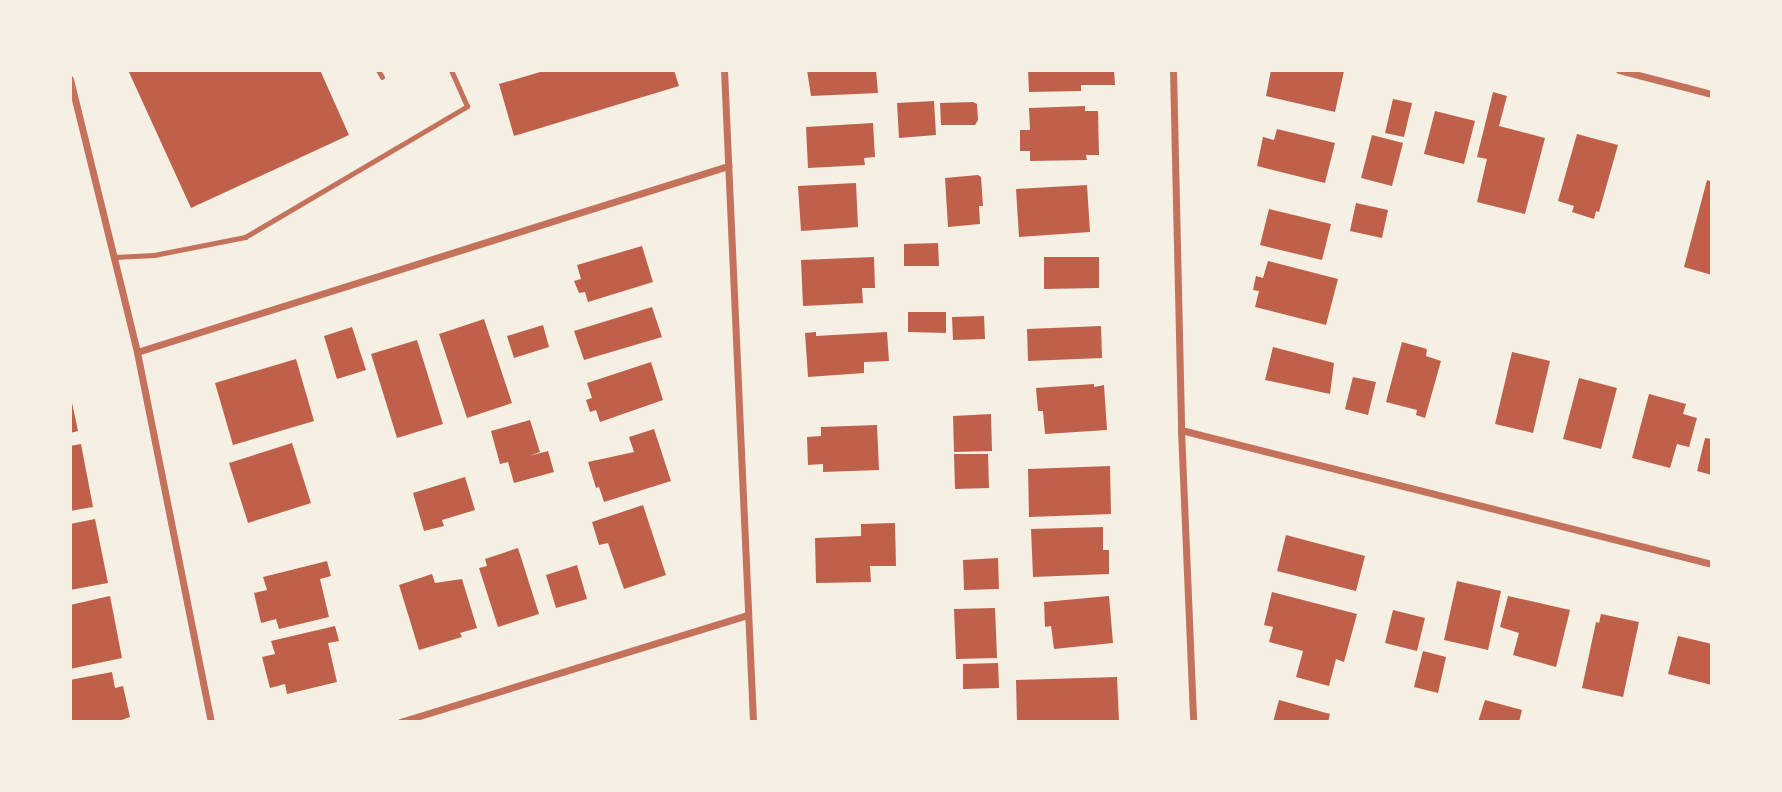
<!DOCTYPE html>
<style>
body{margin:0}
#map{position:relative;width:1782px;height:792px;overflow:hidden;background:#f6efe4;font-family:Barlow,sans-serif}
div>[style]{position:absolute}
[style*='--x']{left:calc(var(--x)*1px);top:calc(var(--y)*1px);width:calc(var(--w)*1px);rotate:calc(var(--a)*1deg)}
.building>*{inset:0;background:#bf614a}
.service>*{height:5px;margin:-2.5px;padding:0 2.5px;transform-origin:2.5px;border-radius:2.5px;background:#c5725c}
.minor>*{height:7px;margin:-3.5px;padding:0 3.5px;transform-origin:3.5px;border-radius:3.5px;background:#c5725c}
span{translate:-50% -50%;white-space:nowrap;text-align:center;line-height:1.15;-webkit-text-stroke:5px #f6efe4;paint-order:stroke}
.frame{position:absolute;inset:0;border:72px solid #f6efe4;pointer-events:none}
</style>
<div id="map">
<div class="building">
<i style="clip-path:polygon(128px 70px,320px 70px,349px 135px,191px 208px)"></i>
<i style="clip-path:polygon(547px 70px,674px 70px,679px 86px,514px 136px,499px 84px)"></i>
<i style="clip-path:polygon(807px 70px,876px 70px,878px 93px,811px 96px)"></i>
<i style="clip-path:polygon(1028px 70px,1114px 70px,1115px 85px,1081px 85px,1081px 91px,1029px 92px)"></i>
<i style="clip-path:polygon(1271px 70px,1344px 71px,1335px 112px,1266px 96px)"></i>
<i style="clip-path:polygon(1493px 92px,1507px 96px,1499px 126px,1545px 138px,1525px 214px,1477px 202px,1487px 159px,1477px 157px)"></i>
<i style="clip-path:polygon(1393px 99px,1412px 103px,1404px 137px,1385px 133px)"></i>
<i style="clip-path:polygon(934px 101px,936px 135px,899px 138px,897px 103px)"></i>
<i style="clip-path:polygon(973px 102px,977px 104px,978px 120px,975px 125px,941px 125px,940px 103px)"></i>
<i style="clip-path:polygon(1085px 106px,1085px 111px,1098px 111px,1099px 155px,1086px 155px,1087px 160px,1030px 161px,1030px 151px,1020px 151px,1020px 130px,1030px 130px,1029px 108px)"></i>
<i style="clip-path:polygon(1435px 111px,1475px 121px,1464px 164px,1424px 154px)"></i>
<i style="clip-path:polygon(873px 123px,875px 157px,864px 158px,865px 165px,808px 168px,806px 127px)"></i>
<i style="clip-path:polygon(1277px 129px,1335px 143px,1325px 183px,1257px 166px,1263px 137px,1274px 140px)"></i>
<i style="clip-path:polygon(1577px 134px,1618px 145px,1599px 212px,1596px 211px,1594px 219px,1572px 212px,1574px 206px,1558px 201px)"></i>
<i style="clip-path:polygon(1372px 135px,1403px 143px,1392px 186px,1361px 178px)"></i>
<i style="clip-path:polygon(978px 175px,981px 177px,983px 206px,979px 206px,980px 224px,948px 227px,945px 178px)"></i>
<i style="clip-path:polygon(1707px 180px,1712px 182px,1712px 275px,1684px 267px)"></i>
<i style="clip-path:polygon(856px 183px,858px 227px,801px 231px,798px 186px)"></i>
<i style="clip-path:polygon(1087px 185px,1090px 232px,1019px 237px,1016px 189px)"></i>
<i style="clip-path:polygon(1356px 203px,1388px 210px,1382px 238px,1350px 231px)"></i>
<i style="clip-path:polygon(1269px 209px,1331px 224px,1322px 260px,1260px 245px)"></i>
<i style="clip-path:polygon(938px 243px,939px 266px,904px 266px,904px 244px)"></i>
<i style="clip-path:polygon(642px 246px,653px 282px,588px 302px,585px 292px,579px 293px,574px 281px,581px 279px,577px 265px)"></i>
<i style="clip-path:polygon(874px 257px,875px 288px,862px 288px,863px 303px,803px 306px,801px 260px)"></i>
<i style="clip-path:polygon(1044px 257px,1099px 257px,1099px 288px,1044px 289px)"></i>
<i style="clip-path:polygon(1268px 261px,1338px 279px,1326px 325px,1255px 307px,1259px 291px,1253px 290px,1256px 276px,1263px 278px)"></i>
<i style="clip-path:polygon(652px 307px,662px 337px,584px 360px,574px 331px)"></i>
<i style="clip-path:polygon(908px 312px,946px 312px,946px 333px,908px 332px)"></i>
<i style="clip-path:polygon(984px 316px,985px 339px,953px 340px,952px 317px)"></i>
<i style="clip-path:polygon(484px 319px,512px 403px,467px 418px,439px 334px)"></i>
<i style="clip-path:polygon(543px 325px,549px 347px,514px 358px,507px 336px)"></i>
<i style="clip-path:polygon(1101px 326px,1102px 358px,1028px 361px,1027px 329px)"></i>
<i style="clip-path:polygon(352px 327px,366px 370px,337px 379px,324px 336px)"></i>
<i style="clip-path:polygon(816px 332px,816px 336px,887px 332px,889px 361px,864px 362px,864px 373px,808px 377px,805px 333px)"></i>
<i style="clip-path:polygon(417px 340px,443px 424px,397px 438px,371px 354px)"></i>
<i style="clip-path:polygon(1402px 342px,1427px 349px,1426px 356px,1441px 361px,1425px 418px,1416px 415px,1417px 410px,1386px 402px)"></i>
<i style="clip-path:polygon(1273px 347px,1334px 363px,1330px 394px,1265px 380px)"></i>
<i style="clip-path:polygon(1512px 352px,1550px 361px,1533px 433px,1495px 424px)"></i>
<i style="clip-path:polygon(296px 359px,314px 421px,233px 445px,215px 383px)"></i>
<i style="clip-path:polygon(651px 362px,663px 400px,600px 422px,596px 410px,590px 412px,586px 400px,592px 398px,587px 383px)"></i>
<i style="clip-path:polygon(1353px 377px,1376px 382px,1368px 415px,1345px 409px)"></i>
<i style="clip-path:polygon(1579px 378px,1617px 388px,1601px 449px,1563px 439px)"></i>
<i style="clip-path:polygon(1094px 384px,1094px 387px,1104px 385px,1107px 430px,1045px 434px,1043px 411px,1038px 411px,1036px 388px)"></i>
<i style="clip-path:polygon(1649px 394px,1686px 404px,1683px 414px,1697px 418px,1689px 447px,1677px 444px,1670px 468px,1632px 458px)"></i>
<i style="clip-path:polygon(71px 398px,78px 431px,70px 433px,70px 399px)"></i>
<i style="clip-path:polygon(991px 414px,992px 451px,954px 452px,953px 416px)"></i>
<i style="clip-path:polygon(530px 420px,540px 452px,529px 456px,548px 451px,554px 472px,514px 483px,508px 462px,500px 464px,491px 431px)"></i>
<i style="clip-path:polygon(877px 425px,879px 470px,823px 472px,823px 464px,808px 465px,807px 437px,821px 436px,821px 427px)"></i>
<i style="clip-path:polygon(654px 429px,671px 481px,604px 502px,599px 487px,596px 488px,588px 462px,634px 452px,629px 437px)"></i>
<i style="clip-path:polygon(1705px 438px,1712px 439px,1712px 475px,1697px 471px)"></i>
<i style="clip-path:polygon(292px 443px,311px 503px,248px 523px,229px 463px)"></i>
<i style="clip-path:polygon(81px 444px,93px 507px,70px 511px,70px 446px)"></i>
<i style="clip-path:polygon(954px 454px,988px 454px,989px 488px,955px 489px)"></i>
<i style="clip-path:polygon(1110px 466px,1111px 514px,1029px 517px,1028px 469px)"></i>
<i style="clip-path:polygon(465px 477px,475px 510px,442px 520px,444px 526px,424px 531px,413px 493px)"></i>
<i style="clip-path:polygon(643px 505px,666px 575px,624px 589px,608px 543px,599px 545px,592px 522px)"></i>
<i style="clip-path:polygon(95px 519px,108px 583px,70px 590px,70px 524px)"></i>
<i style="clip-path:polygon(895px 523px,896px 566px,870px 566px,871px 582px,816px 583px,815px 538px,861px 536px,861px 524px)"></i>
<i style="clip-path:polygon(1103px 527px,1103px 550px,1109px 550px,1109px 574px,1033px 577px,1031px 529px)"></i>
<i style="clip-path:polygon(1286px 535px,1365px 556px,1356px 591px,1277px 571px)"></i>
<i style="clip-path:polygon(518px 548px,539px 614px,498px 627px,479px 568px,487px 566px,485px 559px)"></i>
<i style="clip-path:polygon(998px 558px,999px 589px,964px 590px,963px 560px)"></i>
<i style="clip-path:polygon(327px 561px,331px 576px,320px 579px,329px 617px,279px 629px,276px 619px,261px 623px,254px 593px,267px 590px,263px 577px)"></i>
<i style="clip-path:polygon(577px 565px,587px 599px,556px 608px,546px 575px)"></i>
<i style="clip-path:polygon(432px 574px,435px 583px,462px 579px,477px 628px,460px 633px,462px 637px,419px 650px,399px 585px)"></i>
<i style="clip-path:polygon(1457px 581px,1501px 591px,1488px 650px,1444px 640px)"></i>
<i style="clip-path:polygon(1272px 592px,1357px 614px,1344px 662px,1336px 659px,1329px 686px,1296px 677px,1303px 651px,1269px 642px,1273px 627px,1264px 625px)"></i>
<i style="clip-path:polygon(110px 596px,122px 658px,70px 669px,70px 605px)"></i>
<i style="clip-path:polygon(1109px 596px,1113px 643px,1054px 649px,1051px 626px,1045px 627px,1044px 602px)"></i>
<i style="clip-path:polygon(1508px 596px,1570px 610px,1556px 667px,1513px 655px,1519px 633px,1500px 627px)"></i>
<i style="clip-path:polygon(995px 608px,997px 658px,956px 659px,954px 609px)"></i>
<i style="clip-path:polygon(1393px 610px,1425px 618px,1417px 651px,1385px 643px)"></i>
<i style="clip-path:polygon(1601px 614px,1639px 622px,1623px 697px,1582px 688px,1596px 622px,1599px 623px)"></i>
<i style="clip-path:polygon(335px 626px,339px 641px,328px 643px,337px 682px,287px 694px,285px 684px,270px 688px,262px 657px,275px 654px,271px 641px)"></i>
<i style="clip-path:polygon(1678px 636px,1712px 644px,1712px 685px,1668px 674px)"></i>
<i style="clip-path:polygon(1423px 651px,1446px 657px,1438px 693px,1414px 687px)"></i>
<i style="clip-path:polygon(998px 663px,999px 688px,963px 689px,963px 664px)"></i>
<i style="clip-path:polygon(112px 672px,115px 688px,123px 686px,130px 717px,116px 722px,70px 722px,70px 680px)"></i>
<i style="clip-path:polygon(1117px 677px,1119px 721px,1017px 722px,1016px 680px)"></i>
<i style="clip-path:polygon(1279px 700px,1330px 714px,1328px 722px,1273px 722px)"></i>
<i style="clip-path:polygon(1485px 700px,1522px 710px,1519px 722px,1478px 722px)"></i>
</div>
<div class="service">
<i style="--x:378;--y:70;--w:8;--a:60"></i>
<i style="--x:114;--y:257;--w:40;--a:-2.9"></i>
<i style="--x:154;--y:255;--w:93;--a:-11.2"></i>
<i style="--x:245;--y:237;--w:258;--a:-30.5"></i>
<i style="--x:467;--y:106;--w:39;--a:-114"></i>
</div>
<div class="minor">
<i style="--x:724;--y:70;--w:653;--a:87.45"></i>
<i style="--x:1173;--y:70;--w:360;--a:88.7"></i>
<i style="--x:1181;--y:430;--w:292;--a:87.6"></i>
<i style="--x:1619;--y:70;--w:96;--a:14.5"></i>
<i style="--x:70;--y:79;--w:281;--a:76.2"></i>
<i style="--x:137;--y:352;--w:377;--a:78.7"></i>
<i style="--x:137;--y:352;--w:620;--a:-17.47"></i>
<i style="--x:1181;--y:430;--w:548;--a:14.16"></i>
<i style="--x:400;--y:722;--w:364;--a:-17.1"></i>
</div>
<div class="frame"></div>
</div>
